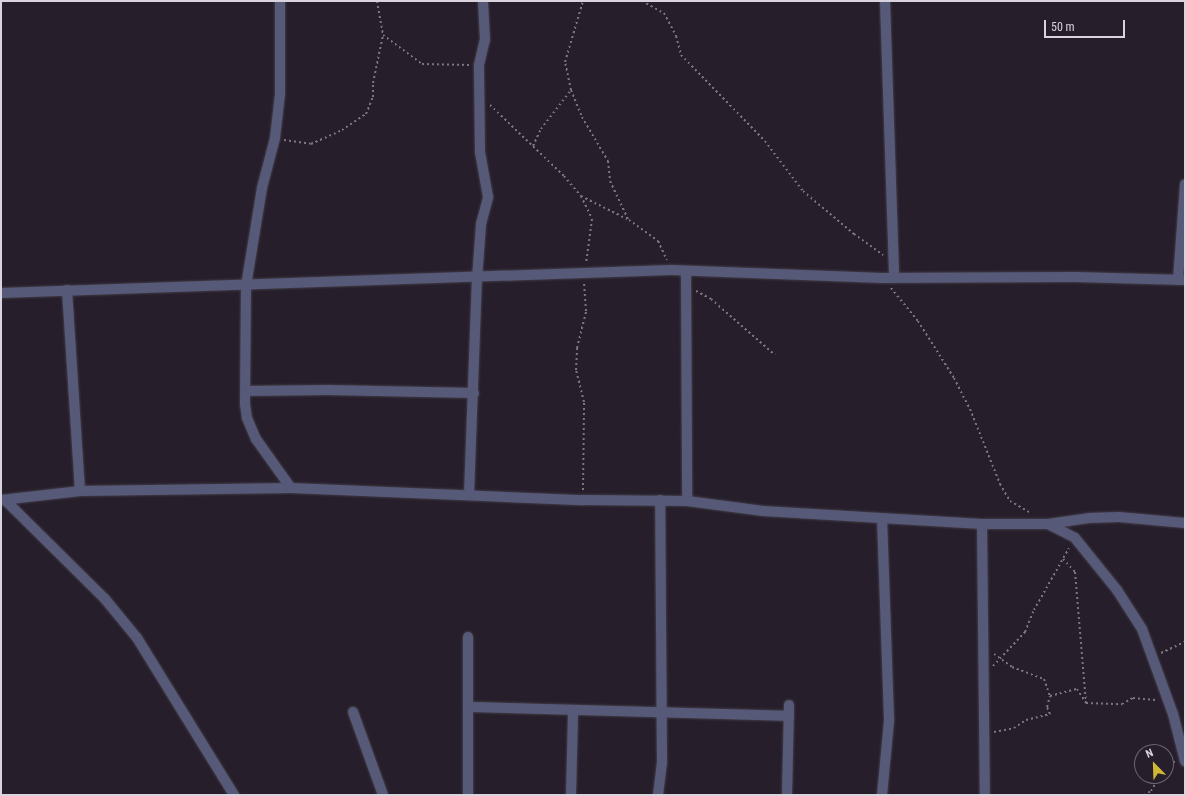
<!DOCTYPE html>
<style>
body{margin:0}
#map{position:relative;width:1186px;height:796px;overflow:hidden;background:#261f2b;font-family:"Roboto Condensed",sans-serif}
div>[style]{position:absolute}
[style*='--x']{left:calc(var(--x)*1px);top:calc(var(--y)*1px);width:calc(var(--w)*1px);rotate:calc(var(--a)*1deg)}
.path>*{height:2px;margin-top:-1px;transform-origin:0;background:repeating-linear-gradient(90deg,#7c7680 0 2px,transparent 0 5px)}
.roads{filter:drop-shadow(0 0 1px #423c47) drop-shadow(0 0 1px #423c47)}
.street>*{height:10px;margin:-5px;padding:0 5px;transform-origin:5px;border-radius:5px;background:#575979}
span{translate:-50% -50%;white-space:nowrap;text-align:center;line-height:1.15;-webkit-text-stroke:3px #261f2b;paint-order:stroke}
.frame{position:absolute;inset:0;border:2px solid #d8d3dc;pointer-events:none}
.north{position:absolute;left:1134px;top:744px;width:40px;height:40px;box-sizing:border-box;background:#261f2b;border:1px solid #6d6772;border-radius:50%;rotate:337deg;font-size:11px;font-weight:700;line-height:16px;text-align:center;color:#d8d3dc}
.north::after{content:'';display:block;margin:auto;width:14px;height:18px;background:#d1b736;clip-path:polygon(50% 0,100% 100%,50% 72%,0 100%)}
.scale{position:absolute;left:1044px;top:20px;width:81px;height:18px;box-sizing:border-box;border:2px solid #d8d3dc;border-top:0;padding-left:5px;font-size:12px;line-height:14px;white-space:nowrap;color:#d8d3dc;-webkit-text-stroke:3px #261f2b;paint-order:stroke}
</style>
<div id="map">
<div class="path">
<i style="--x:377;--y:1;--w:35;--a:80"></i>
<i style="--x:383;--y:35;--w:49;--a:36.6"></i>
<i style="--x:422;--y:64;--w:48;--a:1.2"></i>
<i style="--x:642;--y:1;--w:25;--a:29"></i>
<i style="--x:664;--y:13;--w:26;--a:62"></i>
<i style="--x:676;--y:36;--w:20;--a:75"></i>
<i style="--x:681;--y:55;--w:120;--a:45.7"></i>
<i style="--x:765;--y:141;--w:63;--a:52.8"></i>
<i style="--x:803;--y:191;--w:67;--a:40.1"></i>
<i style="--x:854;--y:234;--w:36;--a:36"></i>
<i style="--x:571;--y:90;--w:29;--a:68"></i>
<i style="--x:582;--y:117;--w:51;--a:59.4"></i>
<i style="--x:608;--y:161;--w:20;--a:84"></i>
<i style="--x:610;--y:181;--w:42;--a:64.7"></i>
<i style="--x:490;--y:105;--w:103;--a:43.8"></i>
<i style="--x:564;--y:176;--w:26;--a:50"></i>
<i style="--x:581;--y:196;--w:54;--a:26.6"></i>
<i style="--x:629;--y:220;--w:36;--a:36"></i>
<i style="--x:658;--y:241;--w:21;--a:65"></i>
<i style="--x:284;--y:140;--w:27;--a:8"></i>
<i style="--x:311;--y:144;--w:34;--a:-24"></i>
<i style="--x:342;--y:130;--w:29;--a:-34"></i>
<i style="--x:366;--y:114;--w:18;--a:-68"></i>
<i style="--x:373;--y:97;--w:14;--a:-90"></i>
<i style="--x:373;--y:83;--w:49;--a:-78.2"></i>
<i style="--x:533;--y:146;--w:19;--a:-65"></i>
<i style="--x:541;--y:129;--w:49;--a:-52.4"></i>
<i style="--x:571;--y:90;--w:29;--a:-102"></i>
<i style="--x:565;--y:62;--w:64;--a:-73.6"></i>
<i style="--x:581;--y:196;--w:25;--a:64"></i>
<i style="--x:592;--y:219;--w:45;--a:97.6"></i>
<i style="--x:891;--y:288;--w:43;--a:50.7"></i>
<i style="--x:918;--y:321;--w:67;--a:57.7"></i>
<i style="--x:954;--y:378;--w:35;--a:63"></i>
<i style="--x:970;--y:409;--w:81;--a:68.2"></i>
<i style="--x:1000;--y:484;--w:20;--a:60"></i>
<i style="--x:1010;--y:501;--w:24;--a:30"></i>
<i style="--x:696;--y:291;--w:17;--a:28"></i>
<i style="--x:711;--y:299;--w:85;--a:41.2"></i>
<i style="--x:583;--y:490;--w:88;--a:-89.3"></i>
<i style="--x:584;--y:402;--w:33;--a:-104"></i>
<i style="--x:576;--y:370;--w:22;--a:-87"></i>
<i style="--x:577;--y:348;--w:38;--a:-76"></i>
<i style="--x:586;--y:311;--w:29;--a:-94"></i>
<i style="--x:1063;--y:559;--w:18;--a:47"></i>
<i style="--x:1075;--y:572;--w:130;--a:85.2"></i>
<i style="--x:1161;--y:653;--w:26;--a:-25"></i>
<i style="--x:994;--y:654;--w:22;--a:36"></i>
<i style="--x:1012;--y:667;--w:34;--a:21"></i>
<i style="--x:1044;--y:679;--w:18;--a:71"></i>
<i style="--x:993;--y:666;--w:47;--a:-46.7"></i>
<i style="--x:1025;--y:632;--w:24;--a:-68"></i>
<i style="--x:1034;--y:610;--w:71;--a:-60.6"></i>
<i style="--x:994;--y:732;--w:20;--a:-11"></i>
<i style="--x:1014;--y:728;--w:14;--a:-34"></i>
<i style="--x:1026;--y:720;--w:25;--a:-14"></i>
<i style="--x:1050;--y:714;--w:8;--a:-113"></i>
<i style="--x:1047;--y:707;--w:11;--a:-75"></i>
<i style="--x:1050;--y:696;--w:28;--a:-15"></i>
<i style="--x:1077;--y:689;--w:17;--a:57"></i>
<i style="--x:1086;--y:703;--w:36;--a:2"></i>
<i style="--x:1122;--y:704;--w:13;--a:-29"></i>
<i style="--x:1133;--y:698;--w:25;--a:5"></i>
<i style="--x:1166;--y:769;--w:12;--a:-42"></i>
<i style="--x:1144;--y:795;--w:8;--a:-30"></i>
<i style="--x:1151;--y:791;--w:17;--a:-59"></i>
</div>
<div class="roads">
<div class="street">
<i style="--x:280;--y:1;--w:93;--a:90"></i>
<i style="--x:280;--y:94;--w:44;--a:96.5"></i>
<i style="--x:275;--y:138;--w:52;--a:104.6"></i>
<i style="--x:262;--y:188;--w:99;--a:99.3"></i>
<i style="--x:246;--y:286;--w:118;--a:90.5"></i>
<i style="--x:245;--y:404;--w:14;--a:82"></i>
<i style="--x:247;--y:418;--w:23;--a:67"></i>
<i style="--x:256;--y:439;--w:60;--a:54.5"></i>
<i style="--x:885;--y:1;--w:277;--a:88.1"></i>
<i style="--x:686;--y:272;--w:229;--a:89.7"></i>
<i style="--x:1178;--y:280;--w:96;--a:-85.8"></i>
<i style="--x:67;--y:290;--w:201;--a:86.3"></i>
<i style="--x:1;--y:293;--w:670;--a:-1.97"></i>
<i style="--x:671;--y:270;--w:211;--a:2.2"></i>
<i style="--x:882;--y:278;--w:193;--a:-0.3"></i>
<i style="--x:1075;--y:277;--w:110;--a:1.6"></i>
<i style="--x:246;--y:391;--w:82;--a:-0.7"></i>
<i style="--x:328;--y:390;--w:146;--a:1.2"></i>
<i style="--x:469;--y:495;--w:216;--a:-87.9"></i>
<i style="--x:477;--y:279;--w:55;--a:-85.8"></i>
<i style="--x:481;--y:224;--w:28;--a:-75"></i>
<i style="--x:488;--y:197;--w:46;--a:-100.1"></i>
<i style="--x:480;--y:152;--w:87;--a:-90.7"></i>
<i style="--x:479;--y:65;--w:26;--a:-77"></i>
<i style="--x:485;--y:40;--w:39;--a:-93"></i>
<i style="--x:1;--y:500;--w:80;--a:-6.5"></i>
<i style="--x:80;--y:491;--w:211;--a:-0.8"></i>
<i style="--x:291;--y:488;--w:292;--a:2.4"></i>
<i style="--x:583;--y:500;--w:104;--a:0.6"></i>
<i style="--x:687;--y:501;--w:77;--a:7.5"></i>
<i style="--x:763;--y:511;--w:219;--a:3.4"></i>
<i style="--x:982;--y:524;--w:66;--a:0"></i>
<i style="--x:1048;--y:524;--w:41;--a:-8.3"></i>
<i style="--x:1089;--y:518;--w:30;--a:-2"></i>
<i style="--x:1119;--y:517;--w:66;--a:5.2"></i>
<i style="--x:6;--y:501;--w:139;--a:44.7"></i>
<i style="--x:105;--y:599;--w:50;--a:50.6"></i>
<i style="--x:137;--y:638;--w:185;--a:58.3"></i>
<i style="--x:882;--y:518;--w:203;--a:88"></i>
<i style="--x:889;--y:721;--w:74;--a:95.4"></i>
<i style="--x:982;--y:524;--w:271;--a:89.4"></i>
<i style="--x:1048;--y:524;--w:30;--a:27"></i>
<i style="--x:1075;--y:538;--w:67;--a:51.1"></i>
<i style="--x:1117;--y:590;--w:46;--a:57.3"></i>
<i style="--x:1142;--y:629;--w:90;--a:70"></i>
<i style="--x:1173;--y:714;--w:49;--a:75.7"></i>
<i style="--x:468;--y:637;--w:158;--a:90"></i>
<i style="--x:468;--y:707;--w:321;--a:1.6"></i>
<i style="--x:353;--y:712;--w:88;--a:70.1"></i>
<i style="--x:571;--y:795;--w:84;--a:-88.6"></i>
<i style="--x:658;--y:795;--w:32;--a:-83"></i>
<i style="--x:662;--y:763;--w:263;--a:-90.4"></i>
<i style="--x:787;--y:795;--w:90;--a:-88.7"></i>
</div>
</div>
<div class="frame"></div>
<div class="north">N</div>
<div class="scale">50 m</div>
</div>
